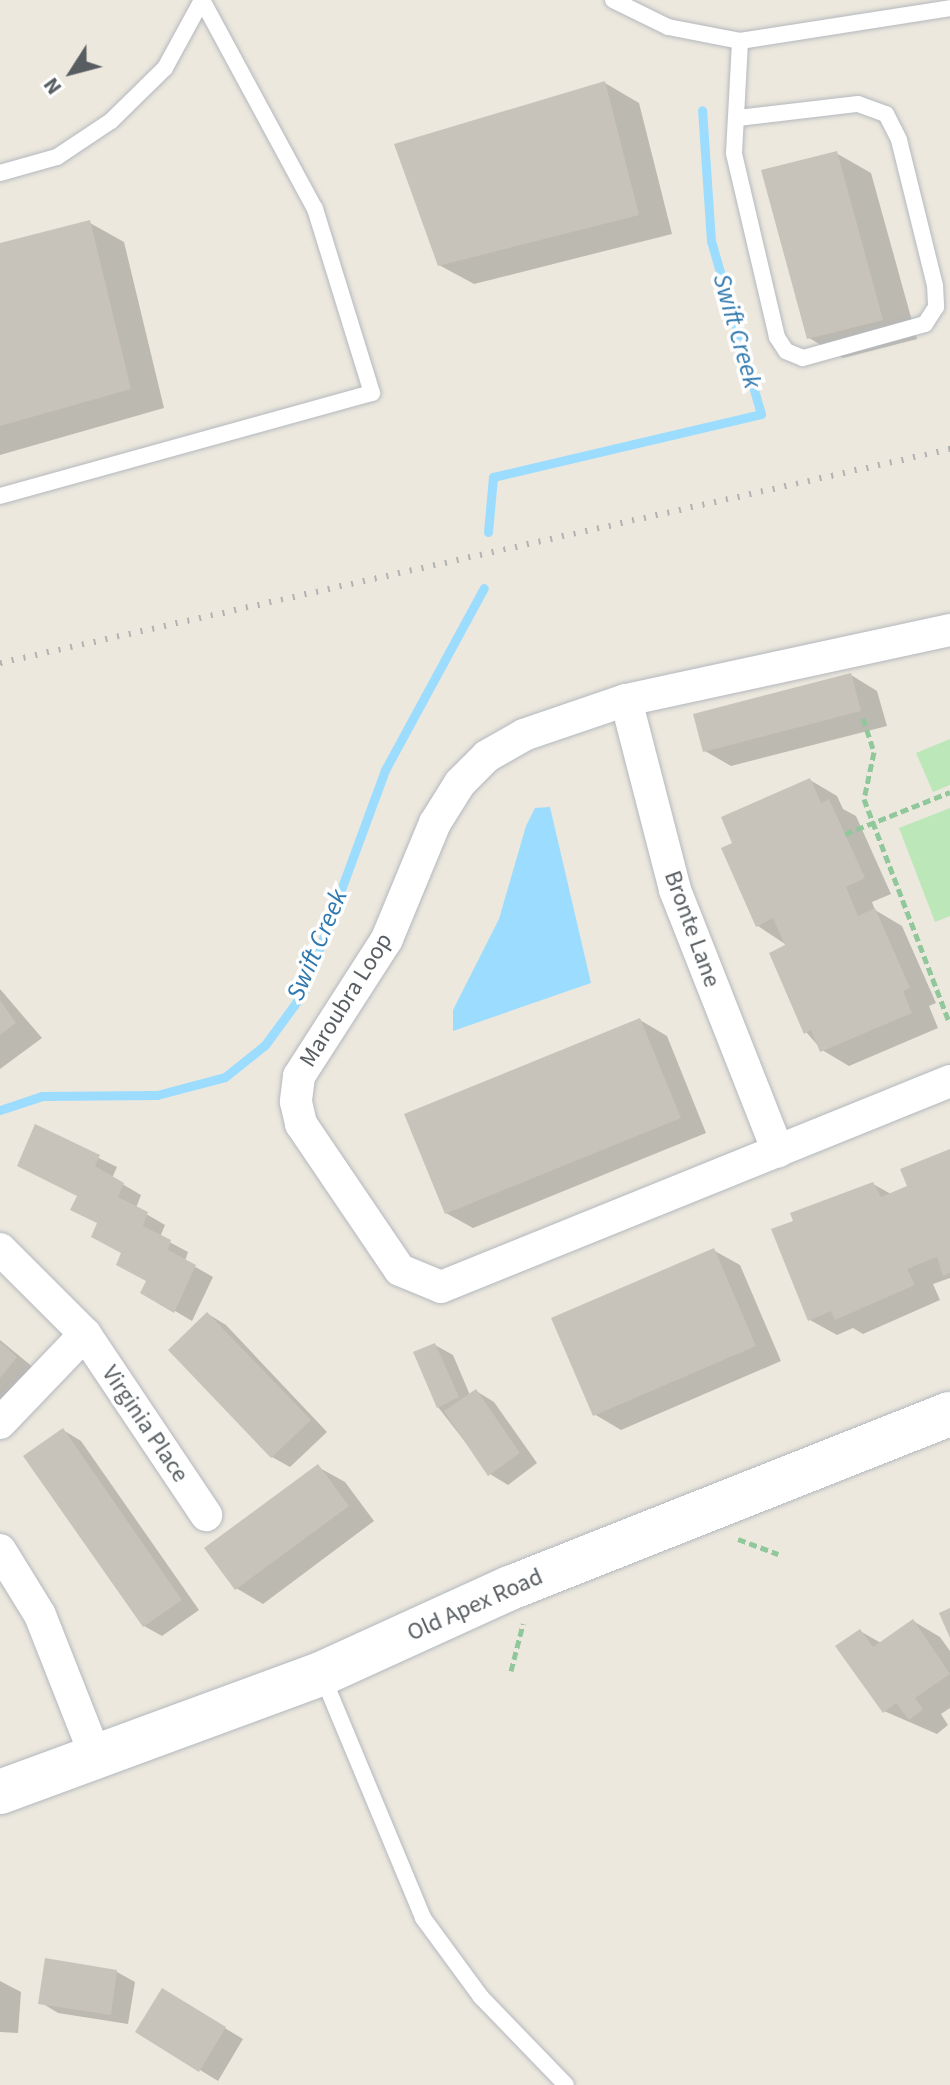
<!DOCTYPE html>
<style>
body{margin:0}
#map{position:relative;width:950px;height:2085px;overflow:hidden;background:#ece8de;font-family:"Source Sans 3",sans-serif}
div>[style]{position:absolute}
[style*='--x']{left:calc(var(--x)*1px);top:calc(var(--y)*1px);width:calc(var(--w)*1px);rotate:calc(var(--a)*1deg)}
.green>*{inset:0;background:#bce7b8}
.water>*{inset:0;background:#9bdcff}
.shadow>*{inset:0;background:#0003}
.stream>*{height:9px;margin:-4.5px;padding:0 4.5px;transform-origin:4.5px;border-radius:4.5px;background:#9bdcff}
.building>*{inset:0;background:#c7c3bb}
.path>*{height:5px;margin-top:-2.5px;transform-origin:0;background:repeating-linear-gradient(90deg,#91c89b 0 8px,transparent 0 12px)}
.roads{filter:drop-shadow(0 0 2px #b4b8bd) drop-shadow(0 0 2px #b4b8bd)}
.lane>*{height:16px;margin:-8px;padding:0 8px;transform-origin:8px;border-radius:8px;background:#fff}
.street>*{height:32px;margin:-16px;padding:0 16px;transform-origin:16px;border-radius:16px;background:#fff}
.secondary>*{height:44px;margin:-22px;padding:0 22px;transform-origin:22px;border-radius:22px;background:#fff}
.rail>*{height:6px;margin-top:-3px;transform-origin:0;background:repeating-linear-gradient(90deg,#b1b2b2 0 2px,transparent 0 12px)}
span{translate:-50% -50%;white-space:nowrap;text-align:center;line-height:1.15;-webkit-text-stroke:7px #fff;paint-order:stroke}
.street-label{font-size:24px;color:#575d61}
.water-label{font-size:26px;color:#3079af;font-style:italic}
.north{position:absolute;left:32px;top:32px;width:80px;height:80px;-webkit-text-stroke:6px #fff;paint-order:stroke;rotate:234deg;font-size:22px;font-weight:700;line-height:32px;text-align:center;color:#575d61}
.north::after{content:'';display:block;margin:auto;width:28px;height:36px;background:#575d61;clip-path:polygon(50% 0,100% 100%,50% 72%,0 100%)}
</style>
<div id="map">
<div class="green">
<i style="clip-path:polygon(950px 739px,950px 785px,933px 792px,916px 753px)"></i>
<i style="clip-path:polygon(950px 808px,950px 916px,935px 922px,899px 828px)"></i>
</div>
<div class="water">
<i style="clip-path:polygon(550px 807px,591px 983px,453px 1031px,453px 1010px,499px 919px,526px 826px,535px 808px)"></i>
</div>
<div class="shadow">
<i style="clip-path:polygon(605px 83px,639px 103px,672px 234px,474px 284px,439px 265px)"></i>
<i style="clip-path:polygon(836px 153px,871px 173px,917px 339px,843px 358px,809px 338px)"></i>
<i style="clip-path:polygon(90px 223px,124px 242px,164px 408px,0 455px,0 245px)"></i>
<i style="clip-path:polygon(851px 675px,877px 691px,887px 726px,731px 766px,705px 751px)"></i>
<i style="clip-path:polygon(810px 780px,837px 796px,843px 809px,856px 816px,891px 894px,872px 902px,875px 910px,902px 926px,936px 1003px,929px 1006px,938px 1028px,849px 1066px,822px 1050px,806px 1032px,788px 946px,758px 926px,734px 844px)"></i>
<i style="clip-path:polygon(0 989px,42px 1038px,0 1069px)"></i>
<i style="clip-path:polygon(640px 1020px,667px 1036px,706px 1133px,473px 1228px,446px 1213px)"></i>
<i style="clip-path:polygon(36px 1127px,117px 1167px,112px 1178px,141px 1195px,136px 1208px,165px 1225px,160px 1237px,188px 1252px,185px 1261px,213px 1277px,192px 1321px,143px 1292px,148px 1281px,99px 1224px)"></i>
<i style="clip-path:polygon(950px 1152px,950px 1278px,933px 1284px,940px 1300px,863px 1334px,853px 1328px,837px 1335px,810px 1320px,873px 1184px,891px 1194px,909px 1187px)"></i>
<i style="clip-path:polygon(713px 1250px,740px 1265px,781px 1361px,621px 1430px,594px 1414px)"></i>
<i style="clip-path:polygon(208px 1314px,226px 1325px,327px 1432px,290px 1467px,272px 1457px)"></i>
<i style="clip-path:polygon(0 1340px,34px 1368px,0 1403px)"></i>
<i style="clip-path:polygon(435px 1345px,453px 1355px,470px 1395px,476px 1391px,494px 1402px,537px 1463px,508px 1485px,490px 1474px,438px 1407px)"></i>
<i style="clip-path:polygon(63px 1430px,81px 1441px,199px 1610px,162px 1636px,144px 1626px)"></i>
<i style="clip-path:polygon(318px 1467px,345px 1482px,374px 1521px,263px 1604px,236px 1588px)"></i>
<i style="clip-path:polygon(913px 1621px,940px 1637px,950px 1651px,950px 1708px,941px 1714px,948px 1725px,937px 1734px,884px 1711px,860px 1631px,881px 1643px)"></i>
<i style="clip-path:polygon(47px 1961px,117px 1972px,135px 1982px,128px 2024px,58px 2013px,40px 2002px)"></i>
<i style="clip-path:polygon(0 1981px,21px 1992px,18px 2033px,0 2032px)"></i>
<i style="clip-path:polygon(180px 2001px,243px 2039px,218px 2081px,138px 2032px)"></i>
</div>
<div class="stream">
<i style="--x:488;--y:532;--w:55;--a:-84.8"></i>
<i style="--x:493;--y:477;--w:275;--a:-13.2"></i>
<i style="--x:761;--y:414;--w:180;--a:-106.1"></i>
<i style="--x:711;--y:241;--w:131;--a:-93.9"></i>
<i style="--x:0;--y:1110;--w:44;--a:-18.4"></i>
<i style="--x:42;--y:1096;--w:115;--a:-0.5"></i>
<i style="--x:157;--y:1095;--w:70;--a:-14.8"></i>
<i style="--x:225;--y:1077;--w:51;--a:-38.7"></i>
<i style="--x:265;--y:1045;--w:64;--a:-53.8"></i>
<i style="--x:303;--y:993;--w:238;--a:-69.8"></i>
<i style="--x:385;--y:770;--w:207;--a:-61.5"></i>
</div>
<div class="building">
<i style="clip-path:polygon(605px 81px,639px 215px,438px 266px,394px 144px)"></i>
<i style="clip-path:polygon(837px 151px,883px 320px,807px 339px,761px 170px)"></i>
<i style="clip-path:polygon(90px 220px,131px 389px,0 426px,0 243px)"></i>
<i style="clip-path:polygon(851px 673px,861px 711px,703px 752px,693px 714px)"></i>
<i style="clip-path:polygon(810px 778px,821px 803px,829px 799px,865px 878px,846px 887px,858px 916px,875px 908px,910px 988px,903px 991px,912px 1013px,820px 1052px,811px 1030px,804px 1034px,769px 953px,785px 945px,773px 918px,756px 927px,721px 848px,732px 843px,721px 817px)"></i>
<i style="clip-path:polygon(0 1000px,16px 1023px,0 1035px)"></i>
<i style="clip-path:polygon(640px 1018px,681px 1118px,445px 1214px,404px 1114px)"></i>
<i style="clip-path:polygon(35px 1124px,100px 1155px,95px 1166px,124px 1183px,118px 1197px,148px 1212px,143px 1226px,171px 1240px,168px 1250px,196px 1265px,174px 1313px,140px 1293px,146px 1281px,116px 1265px,121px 1253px,91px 1237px,97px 1223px,70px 1210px,77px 1196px,17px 1166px)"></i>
<i style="clip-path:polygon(950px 1149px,950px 1273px,943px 1276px,937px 1257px,907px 1269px,915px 1285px,835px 1320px,831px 1311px,808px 1321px,771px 1229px,793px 1221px,790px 1213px,873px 1182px,881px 1197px,907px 1186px,900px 1169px)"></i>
<i style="clip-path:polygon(714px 1248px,756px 1346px,593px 1416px,551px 1318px)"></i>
<i style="clip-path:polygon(207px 1312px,311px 1420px,271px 1458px,168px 1350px)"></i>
<i style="clip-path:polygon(0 1342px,17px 1357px,0 1378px)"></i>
<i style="clip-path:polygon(435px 1343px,459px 1397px,437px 1408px,413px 1352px)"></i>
<i style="clip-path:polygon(476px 1389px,520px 1453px,488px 1476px,444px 1411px)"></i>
<i style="clip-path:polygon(63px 1428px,182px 1600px,143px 1627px,23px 1456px)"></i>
<i style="clip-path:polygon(318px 1464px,349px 1506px,235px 1590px,204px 1548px)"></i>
<i style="clip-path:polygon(950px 1608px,950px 1638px,939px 1613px)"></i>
<i style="clip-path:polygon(913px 1619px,950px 1674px,915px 1698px,923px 1709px,909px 1720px,896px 1703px,883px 1713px,835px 1646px,860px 1629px,873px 1647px)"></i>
<i style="clip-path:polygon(45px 1958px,117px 1970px,111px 2015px,38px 2004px)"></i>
<i style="clip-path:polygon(162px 1988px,226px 2027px,199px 2072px,135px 2032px)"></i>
</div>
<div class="path">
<i style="--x:863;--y:718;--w:36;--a:72"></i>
<i style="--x:874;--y:752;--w:48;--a:102"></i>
<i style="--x:864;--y:799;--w:239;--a:69.1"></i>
<i style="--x:845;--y:834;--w:113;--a:-21.8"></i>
<i style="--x:738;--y:1539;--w:43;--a:20.6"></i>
<i style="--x:511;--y:1671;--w:49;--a:-75.7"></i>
</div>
<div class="roads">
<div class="lane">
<i style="--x:613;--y:0;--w:61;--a:26.1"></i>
<i style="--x:668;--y:27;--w:73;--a:11"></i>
<i style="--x:740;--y:41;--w:213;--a:-8.9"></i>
<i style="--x:738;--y:118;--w:121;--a:-6.7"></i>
<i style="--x:858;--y:104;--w:30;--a:20"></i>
<i style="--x:886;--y:114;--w:29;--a:63"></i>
<i style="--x:899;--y:140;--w:149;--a:76.1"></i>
<i style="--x:935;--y:285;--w:22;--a:87"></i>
<i style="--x:936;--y:307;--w:20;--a:123"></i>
<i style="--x:925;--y:324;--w:127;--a:164.4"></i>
<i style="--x:803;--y:358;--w:18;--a:-158"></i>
<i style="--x:786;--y:351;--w:17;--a:-123"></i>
<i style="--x:777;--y:337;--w:189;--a:-103.2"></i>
<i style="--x:734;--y:153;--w:112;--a:-86.9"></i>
<i style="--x:0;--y:173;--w:59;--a:-15.7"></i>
<i style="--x:57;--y:157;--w:65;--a:-33.7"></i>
<i style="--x:111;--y:121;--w:76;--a:-44.5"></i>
<i style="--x:165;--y:68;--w:77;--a:-61.4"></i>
<i style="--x:0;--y:496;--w:386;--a:-15.5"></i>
<i style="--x:372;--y:393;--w:193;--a:-107.2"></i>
<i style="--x:315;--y:209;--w:238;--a:-118.4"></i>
<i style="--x:322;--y:1675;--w:263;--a:67.4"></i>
<i style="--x:423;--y:1918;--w:98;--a:53.7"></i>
<i style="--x:481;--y:1997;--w:122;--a:46"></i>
</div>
<div class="street">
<i style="--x:950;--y:630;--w:331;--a:167.8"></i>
<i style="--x:626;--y:700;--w:108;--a:161.1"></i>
<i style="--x:524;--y:735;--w:43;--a:150.4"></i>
<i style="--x:487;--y:756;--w:38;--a:135"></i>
<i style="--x:460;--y:783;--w:47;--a:122"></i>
<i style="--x:435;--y:823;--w:126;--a:112.5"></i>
<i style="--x:387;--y:939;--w:163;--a:122.7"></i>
<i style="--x:299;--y:1076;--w:26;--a:97"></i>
<i style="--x:296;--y:1102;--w:23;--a:77"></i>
<i style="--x:301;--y:1124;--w:176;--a:55.9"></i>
<i style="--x:400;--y:1270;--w:44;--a:22.5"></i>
<i style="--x:441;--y:1287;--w:549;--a:-22.03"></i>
<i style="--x:626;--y:700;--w:196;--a:75.5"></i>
<i style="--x:675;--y:890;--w:281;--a:68.5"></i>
<i style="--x:0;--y:1249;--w:120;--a:45"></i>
<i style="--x:85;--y:1334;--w:218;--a:56.2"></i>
<i style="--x:0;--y:1423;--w:123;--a:-46.3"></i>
<i style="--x:0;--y:1550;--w:76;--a:58.4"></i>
<i style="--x:40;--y:1615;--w:156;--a:68.5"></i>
</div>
<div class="secondary">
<i style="--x:0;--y:1792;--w:342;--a:-20.2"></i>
<i style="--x:321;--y:1674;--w:208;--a:-24.5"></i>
<i style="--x:510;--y:1588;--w:473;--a:-21.6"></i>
</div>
</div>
<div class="rail">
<i style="--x:0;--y:663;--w:974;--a:-12.69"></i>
</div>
<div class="street-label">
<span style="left:692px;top:929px;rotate:70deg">Bronte Lane</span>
<span style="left:346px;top:1000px;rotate:-58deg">Maroubra Loop</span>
<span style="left:145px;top:1424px;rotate:56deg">Virginia Place</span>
<span style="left:475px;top:1605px;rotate:-24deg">Old Apex Road</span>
</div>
<div class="water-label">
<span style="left:737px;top:331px;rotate:74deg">Swift Creek</span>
<span style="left:317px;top:945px;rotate:-67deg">Swift Creek</span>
</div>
<div class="north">N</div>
</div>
